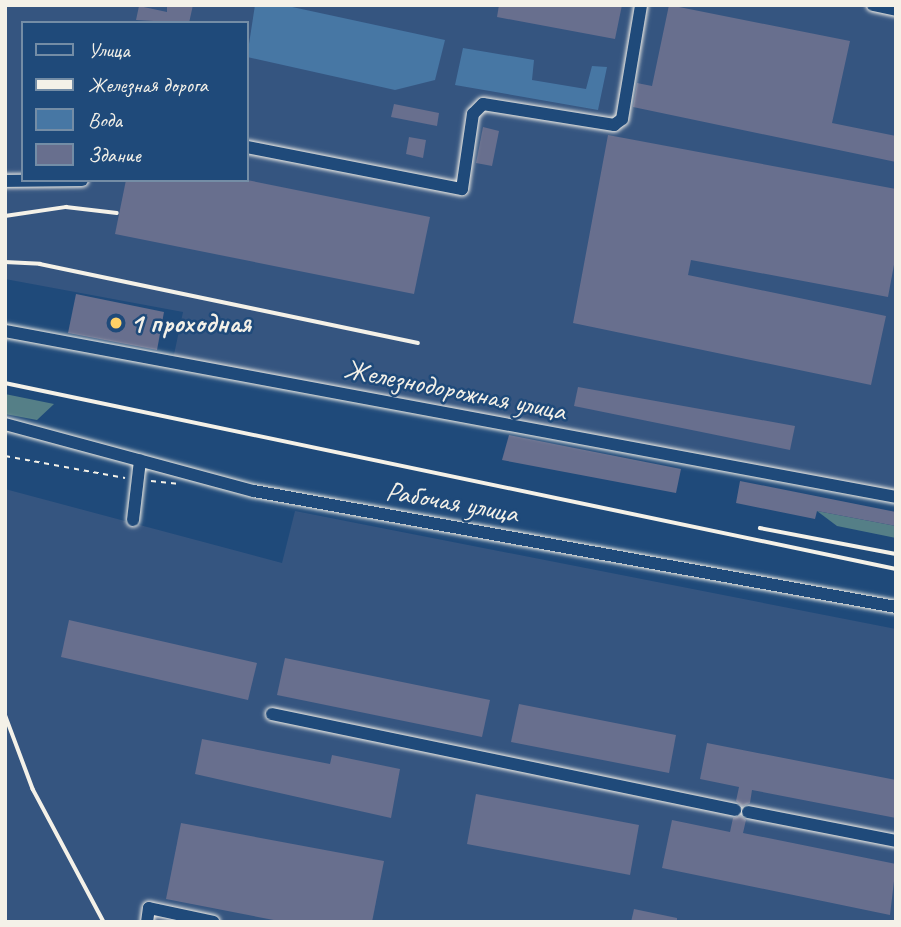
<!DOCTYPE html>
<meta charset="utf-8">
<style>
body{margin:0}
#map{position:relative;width:901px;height:927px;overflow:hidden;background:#1f4a7a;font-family:Caveat,sans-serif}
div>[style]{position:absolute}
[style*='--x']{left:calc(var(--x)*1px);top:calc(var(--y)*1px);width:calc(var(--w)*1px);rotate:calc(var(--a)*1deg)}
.built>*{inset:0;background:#355580}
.green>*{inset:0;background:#557f87}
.water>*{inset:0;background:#4777a4}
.building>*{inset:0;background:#686f8e}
.path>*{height:2px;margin-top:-1px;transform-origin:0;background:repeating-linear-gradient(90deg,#f4f1e8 0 5px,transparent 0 10px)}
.roads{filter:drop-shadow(0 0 2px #f4f1e8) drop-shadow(0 0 2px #f4f1e8)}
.minor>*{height:12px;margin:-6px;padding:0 6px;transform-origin:6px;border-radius:6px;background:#1f4a7a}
.rail>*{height:3.5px;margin:-1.75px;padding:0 1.75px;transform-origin:1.75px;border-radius:1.75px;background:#f4f1e8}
.dots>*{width:19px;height:19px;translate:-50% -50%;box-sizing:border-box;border:4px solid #1f4a7a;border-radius:50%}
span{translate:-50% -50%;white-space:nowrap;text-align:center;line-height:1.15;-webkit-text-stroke:5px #1f4a7a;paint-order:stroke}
.poi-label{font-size:28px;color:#f4f1e8;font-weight:700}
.left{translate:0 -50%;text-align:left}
.street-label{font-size:28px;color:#f4f1e8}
.frame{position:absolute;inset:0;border:7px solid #f4f1e8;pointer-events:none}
.legend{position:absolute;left:21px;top:21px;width:228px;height:161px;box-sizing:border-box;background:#1f4a7a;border:2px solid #748da6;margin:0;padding:9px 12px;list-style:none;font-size:21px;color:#f4f1e8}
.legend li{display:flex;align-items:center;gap:14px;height:35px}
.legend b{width:35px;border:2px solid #748da6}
</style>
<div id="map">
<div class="built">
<i style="clip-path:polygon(evenodd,5px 5px,896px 5px,896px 491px,172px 364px,183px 312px,5px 279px,5px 5px,23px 23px,247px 23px,247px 180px,23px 180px,23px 23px)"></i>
<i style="clip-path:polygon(5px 489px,282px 563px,295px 511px,896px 629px,896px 922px,5px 922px)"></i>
</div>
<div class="green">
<i style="clip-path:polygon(5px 394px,54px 404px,37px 420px,5px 414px)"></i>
<i style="clip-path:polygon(817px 511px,896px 526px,896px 538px,837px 526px)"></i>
</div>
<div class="water">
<i style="clip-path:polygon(255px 5px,283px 5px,445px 40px,435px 80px,395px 90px,247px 57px)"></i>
<i style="clip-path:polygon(463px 48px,534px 60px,532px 80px,586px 89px,592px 66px,607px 67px,598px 110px,455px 85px)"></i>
</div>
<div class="building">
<i style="clip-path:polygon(167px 5px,193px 5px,189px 23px,136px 20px,139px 6px,167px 12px)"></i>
<i style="clip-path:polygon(499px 5px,622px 5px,615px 39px,497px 17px)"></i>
<i style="clip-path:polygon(669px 5px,850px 41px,832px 123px,896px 136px,896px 162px,633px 107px,637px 83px,652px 86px)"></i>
<i style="clip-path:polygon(394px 104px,439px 113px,437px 126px,391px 117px)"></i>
<i style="clip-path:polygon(483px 127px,499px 131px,492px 166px,476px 163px)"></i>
<i style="clip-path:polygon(608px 135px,896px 189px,896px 254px,888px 297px,691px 260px,688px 275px,886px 316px,871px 385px,573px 323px)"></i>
<i style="clip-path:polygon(409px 137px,426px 140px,423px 158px,406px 154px)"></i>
<i style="clip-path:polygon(126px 180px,247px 180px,430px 217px,414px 294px,115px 234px)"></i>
<i style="clip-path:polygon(76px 294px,164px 312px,157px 350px,68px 333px)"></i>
<i style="clip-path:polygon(578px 387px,795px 426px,790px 450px,574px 406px)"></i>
<i style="clip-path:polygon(509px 435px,681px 469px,676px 493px,502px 460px)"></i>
<i style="clip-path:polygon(740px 481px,896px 512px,896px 526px,817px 511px,815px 519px,736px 503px)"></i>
<i style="clip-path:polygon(69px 620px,257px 663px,248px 700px,61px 657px)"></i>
<i style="clip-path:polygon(285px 658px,490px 700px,482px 737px,277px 695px)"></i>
<i style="clip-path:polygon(519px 704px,676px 735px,669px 773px,511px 742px)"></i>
<i style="clip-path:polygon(202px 739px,330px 764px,332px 755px,400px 769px,391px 818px,195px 774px)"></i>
<i style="clip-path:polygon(707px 743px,896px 780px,896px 818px,752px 790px,750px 803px,742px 806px,736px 801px,739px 787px,700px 779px)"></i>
<i style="clip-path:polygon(476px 794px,639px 825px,630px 875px,467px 844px)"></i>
<i style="clip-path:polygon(741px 816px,746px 820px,743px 833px,896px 864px,890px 915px,662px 868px,672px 820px,730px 832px,733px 818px)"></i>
<i style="clip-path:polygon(181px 823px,384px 861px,372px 922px,284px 922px,166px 899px)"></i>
<i style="clip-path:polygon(634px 909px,677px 918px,677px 922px,631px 922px)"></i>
</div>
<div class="path">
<i style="--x:5;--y:456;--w:122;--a:10.4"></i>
<i style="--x:151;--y:481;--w:29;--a:6"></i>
</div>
<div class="roads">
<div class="minor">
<i style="--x:873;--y:5;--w:24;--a:12"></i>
<i style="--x:247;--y:147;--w:219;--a:11.1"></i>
<i style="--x:462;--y:189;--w:76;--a:-81.7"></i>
<i style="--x:473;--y:114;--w:14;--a:-45"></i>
<i style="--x:483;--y:104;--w:133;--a:9.1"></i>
<i style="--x:614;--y:125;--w:10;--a:-37"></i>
<i style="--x:622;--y:119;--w:116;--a:-80.5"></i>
<i style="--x:5;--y:181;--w:77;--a:-0.7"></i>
<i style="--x:5;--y:331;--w:906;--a:10.55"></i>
<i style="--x:5;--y:424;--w:258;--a:15.1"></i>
<i style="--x:254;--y:491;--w:652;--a:10.24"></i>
<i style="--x:133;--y:520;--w:60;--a:-83.3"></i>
<i style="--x:272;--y:714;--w:473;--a:11.7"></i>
<i style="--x:748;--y:812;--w:151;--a:11.1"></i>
<i style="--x:147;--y:922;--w:14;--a:-82"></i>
<i style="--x:149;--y:908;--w:66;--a:12.2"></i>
</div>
</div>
<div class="rail">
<i style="--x:5;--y:216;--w:62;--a:-8.4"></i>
<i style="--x:66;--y:207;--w:51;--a:6.7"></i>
<i style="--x:5;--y:262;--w:35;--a:3"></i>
<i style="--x:40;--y:264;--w:386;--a:11.8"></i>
<i style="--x:5;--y:383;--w:910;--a:11.79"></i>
<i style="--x:760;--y:528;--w:138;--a:10.8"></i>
<i style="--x:5;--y:714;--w:80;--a:69.5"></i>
<i style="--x:33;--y:789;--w:151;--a:61.9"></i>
</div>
<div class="dots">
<i style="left:116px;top:323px;background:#ffd166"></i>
</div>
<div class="poi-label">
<span class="left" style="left:130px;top:323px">1 проходная</span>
</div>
<div class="street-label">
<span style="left:455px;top:390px;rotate:11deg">Железнодорожная улица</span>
<span style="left:452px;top:502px;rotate:10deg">Рабочая улица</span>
</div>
<div class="frame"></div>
<ul class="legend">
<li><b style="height:9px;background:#1f4a7a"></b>Улица</li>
<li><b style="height:9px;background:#f4f1e8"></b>Железная дорога</li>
<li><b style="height:19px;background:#4777a4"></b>Вода</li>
<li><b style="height:19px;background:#686f8e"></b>Здание</li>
</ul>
</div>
